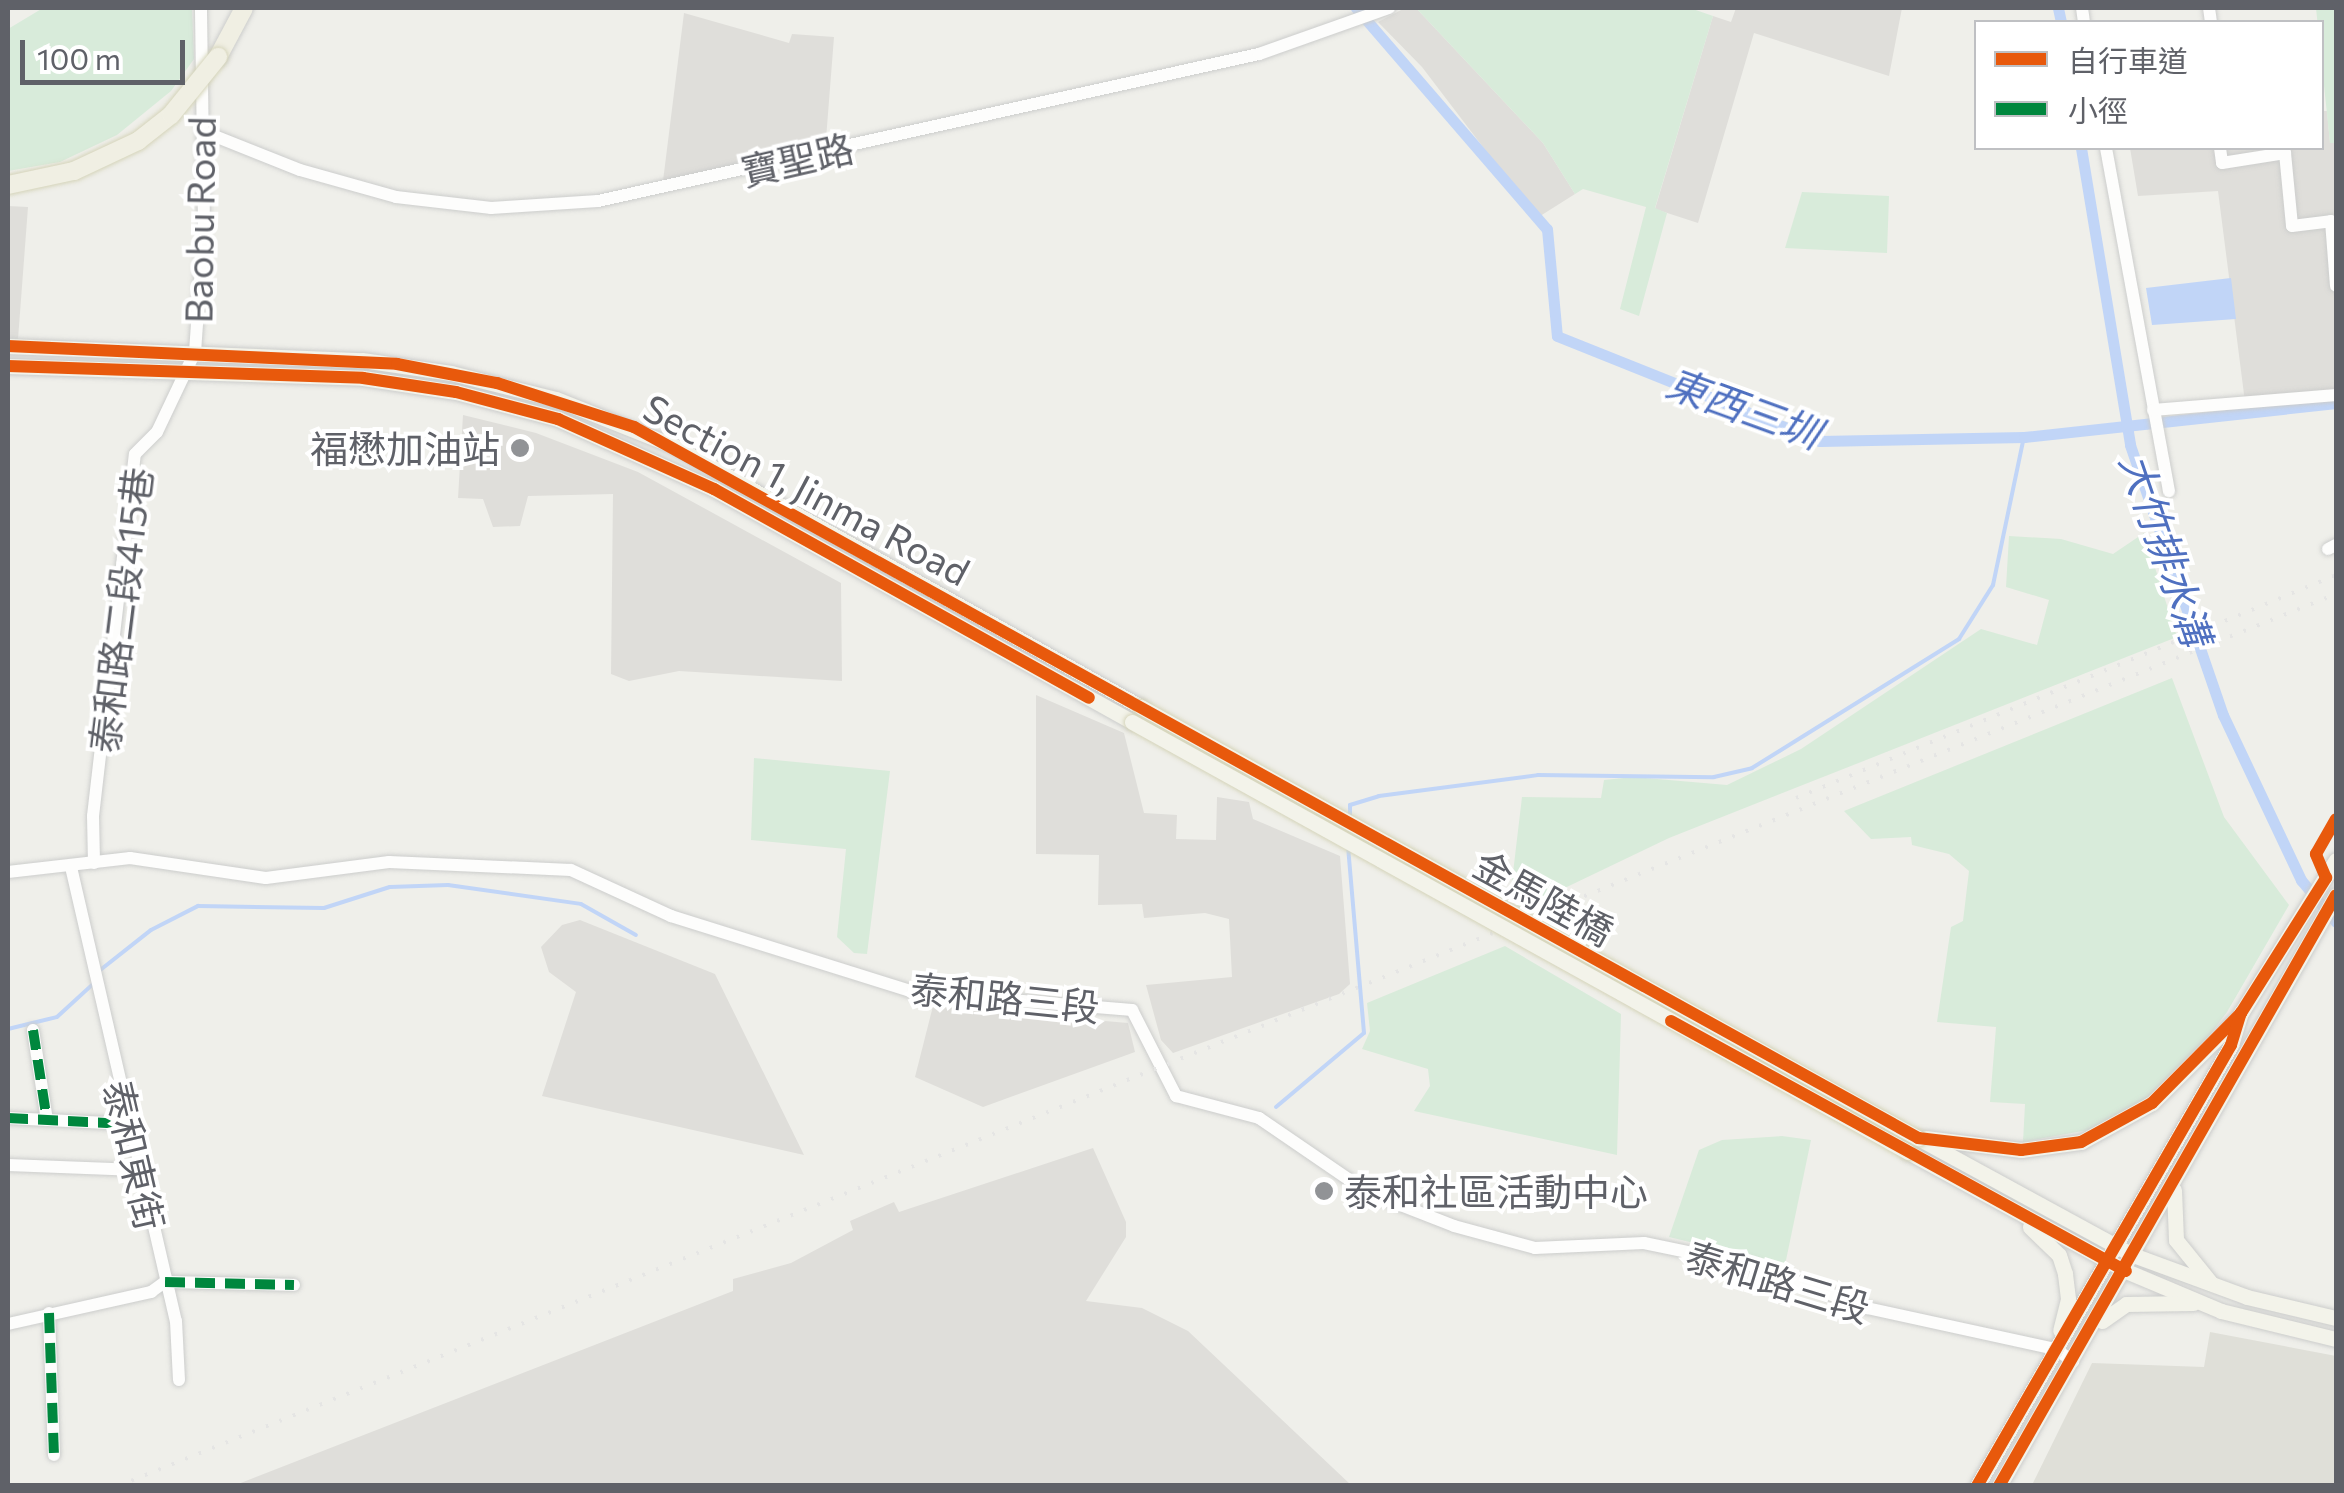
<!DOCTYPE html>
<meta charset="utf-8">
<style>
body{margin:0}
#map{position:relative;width:2344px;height:1493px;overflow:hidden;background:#efefea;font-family:Commissioner,"Noto Sans TC",sans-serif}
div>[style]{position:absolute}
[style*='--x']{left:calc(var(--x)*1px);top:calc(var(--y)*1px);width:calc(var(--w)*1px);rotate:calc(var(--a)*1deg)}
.industrial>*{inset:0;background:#dfdeda}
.education>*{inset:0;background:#dfdfd8}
.green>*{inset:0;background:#d8ebda}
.water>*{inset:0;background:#c1d5f7}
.stream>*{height:4px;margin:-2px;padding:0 2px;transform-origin:2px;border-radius:2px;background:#c1d5f7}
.canal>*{height:11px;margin:-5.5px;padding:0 5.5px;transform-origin:5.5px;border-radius:5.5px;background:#c1d5f7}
.roads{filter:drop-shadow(0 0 2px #cccdcc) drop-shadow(0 0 2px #cccdcc)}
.minor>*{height:12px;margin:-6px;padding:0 6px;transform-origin:6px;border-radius:6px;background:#fdfdfc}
.major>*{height:15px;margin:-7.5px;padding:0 7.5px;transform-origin:7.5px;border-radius:7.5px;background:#f3f3ea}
.highway>*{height:18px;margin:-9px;padding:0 9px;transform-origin:9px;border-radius:9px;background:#f0efe3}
.rail>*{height:4px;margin-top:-2px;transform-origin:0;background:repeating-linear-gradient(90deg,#e5e5e4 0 2.5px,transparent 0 14.5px)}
.bridges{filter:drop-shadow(0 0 2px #d5d4ba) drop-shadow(0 0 2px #d5d4ba)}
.major-bridge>*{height:15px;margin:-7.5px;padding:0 7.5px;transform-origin:7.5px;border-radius:7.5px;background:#f3f3ea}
.highway-bridge>*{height:18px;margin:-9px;padding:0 9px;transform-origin:9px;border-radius:9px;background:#f0efe3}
.quiet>*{height:10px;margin-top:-5px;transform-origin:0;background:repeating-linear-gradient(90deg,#00873e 0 20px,transparent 0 30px)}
.cycleway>*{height:12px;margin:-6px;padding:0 6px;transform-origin:6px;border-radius:6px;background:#e8590c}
.dots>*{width:28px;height:28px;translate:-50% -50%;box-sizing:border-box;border:5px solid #fff;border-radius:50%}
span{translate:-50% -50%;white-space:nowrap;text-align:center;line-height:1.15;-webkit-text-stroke:8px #fff;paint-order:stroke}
.street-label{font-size:38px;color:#5f6168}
.poi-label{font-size:38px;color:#5f6168}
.right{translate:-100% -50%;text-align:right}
.left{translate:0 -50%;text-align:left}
.water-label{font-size:40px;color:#4f70c0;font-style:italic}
.frame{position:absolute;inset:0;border:10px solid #5f6168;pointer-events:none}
.legend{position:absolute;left:1974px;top:20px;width:350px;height:130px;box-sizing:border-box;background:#fff;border:2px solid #bfc0c3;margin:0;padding:12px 18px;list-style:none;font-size:30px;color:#5f6168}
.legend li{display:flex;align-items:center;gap:20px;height:50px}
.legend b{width:50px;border:2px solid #bfc0c3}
.scale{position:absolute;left:20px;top:40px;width:165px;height:45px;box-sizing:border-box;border:5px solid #5f6168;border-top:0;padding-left:12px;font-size:30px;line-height:35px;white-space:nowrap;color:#5f6168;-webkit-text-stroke:8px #fff;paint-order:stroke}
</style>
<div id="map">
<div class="industrial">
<i style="clip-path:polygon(1405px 8px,1416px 8px,1543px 143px,1575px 194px,1537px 218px,1422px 67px,1378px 22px)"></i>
<i style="clip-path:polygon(1736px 8px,1902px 8px,1889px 76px,1754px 33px,1698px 223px,1655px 209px,1713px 16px,1731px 22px)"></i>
<i style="clip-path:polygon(684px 13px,789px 43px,792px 34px,834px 37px,825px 152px,662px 189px)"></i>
<i style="clip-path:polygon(2322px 111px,2327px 111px,2330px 143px,2336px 143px,2336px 394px,2245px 402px,2218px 191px,2138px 196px,2130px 148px,2322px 148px)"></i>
<i style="clip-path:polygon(8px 206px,28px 207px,18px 339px,8px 338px)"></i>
<i style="clip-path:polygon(463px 415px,536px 433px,638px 472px,841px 583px,842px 681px,679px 671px,629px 681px,611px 674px,613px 494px,528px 496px,520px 526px,493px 527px,483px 499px,458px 498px)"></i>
<i style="clip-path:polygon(1036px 695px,1124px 733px,1144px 813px,1177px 815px,1176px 839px,1216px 840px,1217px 797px,1249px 802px,1253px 819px,1340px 856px,1350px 984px,1339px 994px,1173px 1053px,1161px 1040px,1146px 985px,1232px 977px,1229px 919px,1205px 913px,1144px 918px,1142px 904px,1098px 905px,1099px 855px,1036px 854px)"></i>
<i style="clip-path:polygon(580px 920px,715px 974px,804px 1155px,542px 1096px,576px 992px,549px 972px,541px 947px,562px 925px)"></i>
<i style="clip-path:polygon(933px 1006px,1128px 1023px,1135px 1052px,983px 1107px,915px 1077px)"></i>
<i style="clip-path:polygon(1093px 1148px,1126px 1222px,1126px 1237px,1086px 1301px,1142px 1308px,1188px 1331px,1351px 1485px,233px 1486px,733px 1291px,733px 1279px,791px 1263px,853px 1230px,850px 1221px,894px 1202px,899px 1212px)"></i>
</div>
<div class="education">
<i style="clip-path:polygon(2210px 1332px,2336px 1356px,2336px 1485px,2032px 1485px,2092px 1363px,2204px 1367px)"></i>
</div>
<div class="green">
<i style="clip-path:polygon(43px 8px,192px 8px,194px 59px,171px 91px,117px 135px,60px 162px,8px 171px,8px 29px)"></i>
<i style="clip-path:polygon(1416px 8px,1690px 8px,1713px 16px,1655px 208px,1667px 213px,1639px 316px,1620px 309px,1646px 207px,1583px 189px,1575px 194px,1543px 143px)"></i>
<i style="clip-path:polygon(2316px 8px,2336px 8px,2336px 143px,2330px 143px)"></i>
<i style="clip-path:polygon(1802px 192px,1889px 196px,1887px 253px,1785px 248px)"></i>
<i style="clip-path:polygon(2144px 533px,2177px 637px,1669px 838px,1521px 909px,1510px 898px,1522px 797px,1601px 798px,1604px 780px,1634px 777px,1727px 785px,1801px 749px,1981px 629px,2037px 645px,2049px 600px,2006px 587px,2009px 536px,2061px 539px,2113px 554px)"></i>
<i style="clip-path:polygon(2172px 678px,2224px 817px,2289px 905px,2227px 1012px,2191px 1060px,2144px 1104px,2088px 1130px,2023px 1142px,2025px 1104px,1990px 1102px,1996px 1027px,1937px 1022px,1951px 927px,1963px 921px,1969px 871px,1949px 854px,1912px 845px,1911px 837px,1871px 839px,1844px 811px)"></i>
<i style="clip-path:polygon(754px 758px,890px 771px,867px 954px,854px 953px,837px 937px,846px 849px,751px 840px)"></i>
<i style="clip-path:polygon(1505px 946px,1621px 1014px,1617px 1155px,1414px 1111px,1430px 1086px,1428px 1069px,1362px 1049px,1370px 1031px,1367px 1003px)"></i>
<i style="clip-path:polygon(1782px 1136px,1811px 1140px,1785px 1265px,1669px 1237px,1699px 1150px,1722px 1140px)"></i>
</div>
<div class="water">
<i style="clip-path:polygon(2231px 278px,2236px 319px,2152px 325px,2146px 288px)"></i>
</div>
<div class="stream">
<i style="--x:1350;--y:816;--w:11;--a:-90"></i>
<i style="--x:1350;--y:805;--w:30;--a:-17"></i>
<i style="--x:1379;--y:796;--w:160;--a:-7.5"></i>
<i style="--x:1538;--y:775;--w:176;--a:0.7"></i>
<i style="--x:1714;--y:777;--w:39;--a:-13"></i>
<i style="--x:1752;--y:768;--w:244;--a:-31.9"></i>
<i style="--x:1959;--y:639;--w:64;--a:-57.8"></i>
<i style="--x:1993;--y:585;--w:151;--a:-78.2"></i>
<i style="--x:99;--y:971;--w:66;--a:-38.3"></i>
<i style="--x:151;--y:930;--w:53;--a:-27.1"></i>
<i style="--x:198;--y:906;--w:126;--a:0.9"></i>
<i style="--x:324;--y:908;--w:69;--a:-17.7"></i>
<i style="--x:390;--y:887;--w:58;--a:-2"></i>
<i style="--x:448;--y:885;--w:134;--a:8.1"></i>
<i style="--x:581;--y:904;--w:63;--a:29.4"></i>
<i style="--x:8;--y:1029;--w:50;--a:-13.8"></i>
<i style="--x:57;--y:1017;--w:49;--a:-42.5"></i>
<i style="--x:1276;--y:1107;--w:115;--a:-40.1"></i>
<i style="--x:1364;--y:1033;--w:189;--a:-94.9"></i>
</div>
<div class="canal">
<i style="--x:1356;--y:8;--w:292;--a:49.2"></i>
<i style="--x:1547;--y:229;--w:107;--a:84.7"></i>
<i style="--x:1557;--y:336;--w:283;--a:21.8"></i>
<i style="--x:1820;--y:441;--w:204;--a:-1.1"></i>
<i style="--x:2024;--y:437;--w:314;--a:-6.2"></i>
<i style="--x:2058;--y:8;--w:14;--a:78"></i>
<i style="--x:2081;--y:148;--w:301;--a:80.6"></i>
<i style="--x:2130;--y:445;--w:286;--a:71"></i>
<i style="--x:2223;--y:715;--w:183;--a:64.7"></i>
<i style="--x:2301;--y:880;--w:55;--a:50.2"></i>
</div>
<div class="roads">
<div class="minor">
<i style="--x:2082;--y:8;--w:14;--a:82"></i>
<i style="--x:2209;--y:8;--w:14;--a:82"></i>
<i style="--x:202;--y:131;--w:105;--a:21.7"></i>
<i style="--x:300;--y:170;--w:100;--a:15.7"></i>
<i style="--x:396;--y:197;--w:96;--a:6.6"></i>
<i style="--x:491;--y:208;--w:107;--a:-3.7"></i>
<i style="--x:598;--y:201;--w:677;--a:-12.54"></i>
<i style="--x:1259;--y:54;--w:138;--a:-19.5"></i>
<i style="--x:2106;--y:148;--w:349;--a:79.6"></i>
<i style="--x:2220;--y:148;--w:15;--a:82"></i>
<i style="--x:2222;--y:163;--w:64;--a:-9"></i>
<i style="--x:2285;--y:153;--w:73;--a:84.5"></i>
<i style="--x:2292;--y:226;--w:39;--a:-7"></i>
<i style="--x:2331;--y:221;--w:65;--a:85.6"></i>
<i style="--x:2153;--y:410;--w:184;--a:-4.7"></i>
<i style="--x:2328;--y:549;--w:9;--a:-27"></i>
<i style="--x:94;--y:863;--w:47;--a:-91.2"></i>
<i style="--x:93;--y:816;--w:364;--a:-83.4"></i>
<i style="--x:135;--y:454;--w:31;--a:-45"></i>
<i style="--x:157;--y:432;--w:89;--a:-64.6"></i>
<i style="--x:195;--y:352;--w:127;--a:-85.9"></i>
<i style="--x:204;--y:225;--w:217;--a:-90.8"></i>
<i style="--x:71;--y:867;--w:466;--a:77"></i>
<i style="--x:176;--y:1321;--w:59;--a:87.1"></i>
<i style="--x:8;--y:872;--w:123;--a:-6.5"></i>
<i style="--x:130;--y:858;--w:137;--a:8.4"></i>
<i style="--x:266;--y:878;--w:124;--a:-7.4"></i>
<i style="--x:389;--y:862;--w:182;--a:2.5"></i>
<i style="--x:571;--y:870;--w:110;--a:24.7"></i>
<i style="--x:671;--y:916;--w:254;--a:17.4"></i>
<i style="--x:913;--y:992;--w:220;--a:4.7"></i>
<i style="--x:1132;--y:1010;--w:97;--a:62.9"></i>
<i style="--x:1176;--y:1096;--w:86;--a:14.8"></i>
<i style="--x:1259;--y:1118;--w:131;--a:34.4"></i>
<i style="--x:1367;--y:1192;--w:93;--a:21.3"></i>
<i style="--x:1454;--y:1226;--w:84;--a:15.2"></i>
<i style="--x:1535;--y:1248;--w:109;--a:-2.6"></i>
<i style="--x:1644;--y:1243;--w:113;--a:11.7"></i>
<i style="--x:1755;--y:1266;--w:120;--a:20.6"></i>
<i style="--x:1867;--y:1308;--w:192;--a:12.3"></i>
<i style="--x:2055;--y:1349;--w:22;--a:34"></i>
<i style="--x:33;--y:1030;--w:91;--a:81.2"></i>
<i style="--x:8;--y:1118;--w:119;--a:2.9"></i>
<i style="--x:8;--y:1165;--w:130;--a:2.2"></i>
<i style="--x:165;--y:1282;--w:129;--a:1.3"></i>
<i style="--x:49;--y:1313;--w:142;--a:88"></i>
<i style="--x:8;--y:1324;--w:147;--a:-12.6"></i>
<i style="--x:151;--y:1292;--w:17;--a:-36"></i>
</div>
<div class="major">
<i style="--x:8;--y:346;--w:354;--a:2.3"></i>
<i style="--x:362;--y:360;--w:90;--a:8.3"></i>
<i style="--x:451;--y:373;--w:108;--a:13.9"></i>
<i style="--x:556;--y:399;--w:127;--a:21.7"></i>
<i style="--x:674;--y:446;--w:535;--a:29.2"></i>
<i style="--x:8;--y:366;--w:355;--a:1.9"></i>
<i style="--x:363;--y:378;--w:94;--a:8.6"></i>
<i style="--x:456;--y:392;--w:106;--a:14.8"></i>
<i style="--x:558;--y:419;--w:171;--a:24.2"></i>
<i style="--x:714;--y:489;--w:479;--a:29.1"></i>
<i style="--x:1918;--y:1138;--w:245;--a:28.6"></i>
<i style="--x:2133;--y:1255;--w:121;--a:20.2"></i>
<i style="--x:2247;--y:1297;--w:91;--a:13.3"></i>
<i style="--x:1925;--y:1138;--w:97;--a:7.1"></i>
<i style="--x:2021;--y:1150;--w:61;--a:-7.6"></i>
<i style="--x:2081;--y:1142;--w:81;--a:-28.8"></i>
<i style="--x:2152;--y:1103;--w:123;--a:-45"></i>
<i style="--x:1908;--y:1152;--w:248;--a:28.6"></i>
<i style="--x:2126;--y:1271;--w:103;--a:22.8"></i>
<i style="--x:2221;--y:1311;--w:118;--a:13.7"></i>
<i style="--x:2174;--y:1190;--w:50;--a:87.7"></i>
<i style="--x:2176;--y:1240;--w:55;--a:50.9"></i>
<i style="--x:2030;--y:1227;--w:40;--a:44"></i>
<i style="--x:2059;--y:1255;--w:20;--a:72"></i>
<i style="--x:2065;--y:1274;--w:25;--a:83"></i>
<i style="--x:2068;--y:1299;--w:32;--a:104"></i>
<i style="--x:2102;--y:1321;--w:29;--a:-35"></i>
<i style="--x:2126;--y:1304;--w:67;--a:-0.9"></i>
<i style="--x:1977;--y:1486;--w:509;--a:-60.06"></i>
<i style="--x:2231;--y:1045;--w:34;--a:-73"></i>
<i style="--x:2241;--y:1013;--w:180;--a:-58.2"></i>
<i style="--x:1999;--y:1486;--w:680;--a:-60.31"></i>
</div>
<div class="highway">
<i style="--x:218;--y:57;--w:55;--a:-62"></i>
</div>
</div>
<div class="rail">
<i style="--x:1796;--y:798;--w:584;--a:-22.44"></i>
<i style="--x:118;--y:1486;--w:2391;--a:-21.91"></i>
</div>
<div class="bridges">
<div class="major-bridge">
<i style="--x:1141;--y:707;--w:889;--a:29.02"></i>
<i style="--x:1132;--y:722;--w:887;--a:28.99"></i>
</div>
<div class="highway-bridge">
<i style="--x:8;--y:185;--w:67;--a:-12"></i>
<i style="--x:74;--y:171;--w:71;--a:-25.1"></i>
<i style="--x:138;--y:141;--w:42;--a:-38.2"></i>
<i style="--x:171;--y:115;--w:75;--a:-51"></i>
</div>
</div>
<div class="quiet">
<i style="--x:33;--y:1030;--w:91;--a:81.2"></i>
<i style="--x:8;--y:1118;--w:119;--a:2.9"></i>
<i style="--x:165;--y:1282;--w:129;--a:1.3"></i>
<i style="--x:49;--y:1313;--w:142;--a:88"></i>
</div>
<div class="cycleway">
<i style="--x:8;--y:346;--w:389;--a:2.6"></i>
<i style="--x:397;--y:364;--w:102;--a:10.8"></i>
<i style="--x:497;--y:383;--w:144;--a:17.8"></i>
<i style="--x:634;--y:427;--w:1468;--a:28.97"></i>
<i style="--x:1918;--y:1138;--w:104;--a:6.6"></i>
<i style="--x:2021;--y:1150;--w:61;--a:-7.6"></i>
<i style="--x:2081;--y:1142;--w:81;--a:-28.8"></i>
<i style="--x:2152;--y:1103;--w:127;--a:-45.3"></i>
<i style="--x:8;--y:366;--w:355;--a:1.9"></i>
<i style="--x:363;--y:378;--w:94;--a:8.6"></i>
<i style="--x:456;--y:392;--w:106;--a:14.8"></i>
<i style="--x:558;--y:419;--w:171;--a:24.2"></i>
<i style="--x:714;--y:489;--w:429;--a:29.1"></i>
<i style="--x:1671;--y:1021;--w:519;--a:28.79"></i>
<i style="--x:1977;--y:1486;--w:509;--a:-60.06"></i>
<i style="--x:2231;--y:1045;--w:34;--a:-73"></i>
<i style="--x:2241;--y:1013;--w:160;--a:-57.8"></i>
<i style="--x:2326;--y:878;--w:26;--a:-113"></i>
<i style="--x:2316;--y:854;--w:40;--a:-60.3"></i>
<i style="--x:1999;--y:1486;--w:680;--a:-60.31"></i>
</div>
<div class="dots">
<i style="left:520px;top:448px;background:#919396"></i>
<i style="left:1324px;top:1191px;background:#919396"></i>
</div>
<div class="street-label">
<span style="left:797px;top:159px;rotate:-13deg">寶聖路</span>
<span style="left:199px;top:220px;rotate:-89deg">Baobu Road</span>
<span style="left:807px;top:489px;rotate:28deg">Section 1, Jinma Road</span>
<span style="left:120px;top:610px;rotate:-83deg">泰和路二段415巷</span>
<span style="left:1544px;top:897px;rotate:29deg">金馬陸橋</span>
<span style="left:1005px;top:997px;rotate:6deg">泰和路三段</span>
<span style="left:135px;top:1155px;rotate:77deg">泰和東街</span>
<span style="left:1778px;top:1281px;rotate:17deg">泰和路三段</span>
</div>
<div class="poi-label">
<span class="right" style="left:500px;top:448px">福懋加油站</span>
<span class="left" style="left:1344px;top:1191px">泰和社區活動中心</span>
</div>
<div class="water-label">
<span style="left:1744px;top:407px;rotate:20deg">東西三圳</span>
<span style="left:2167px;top:549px;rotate:71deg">大竹排水溝</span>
</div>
<div class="frame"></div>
<ul class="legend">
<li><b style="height:12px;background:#e8590c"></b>自行車道</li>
<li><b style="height:12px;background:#00873e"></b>小徑</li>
</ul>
<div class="scale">100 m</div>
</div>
